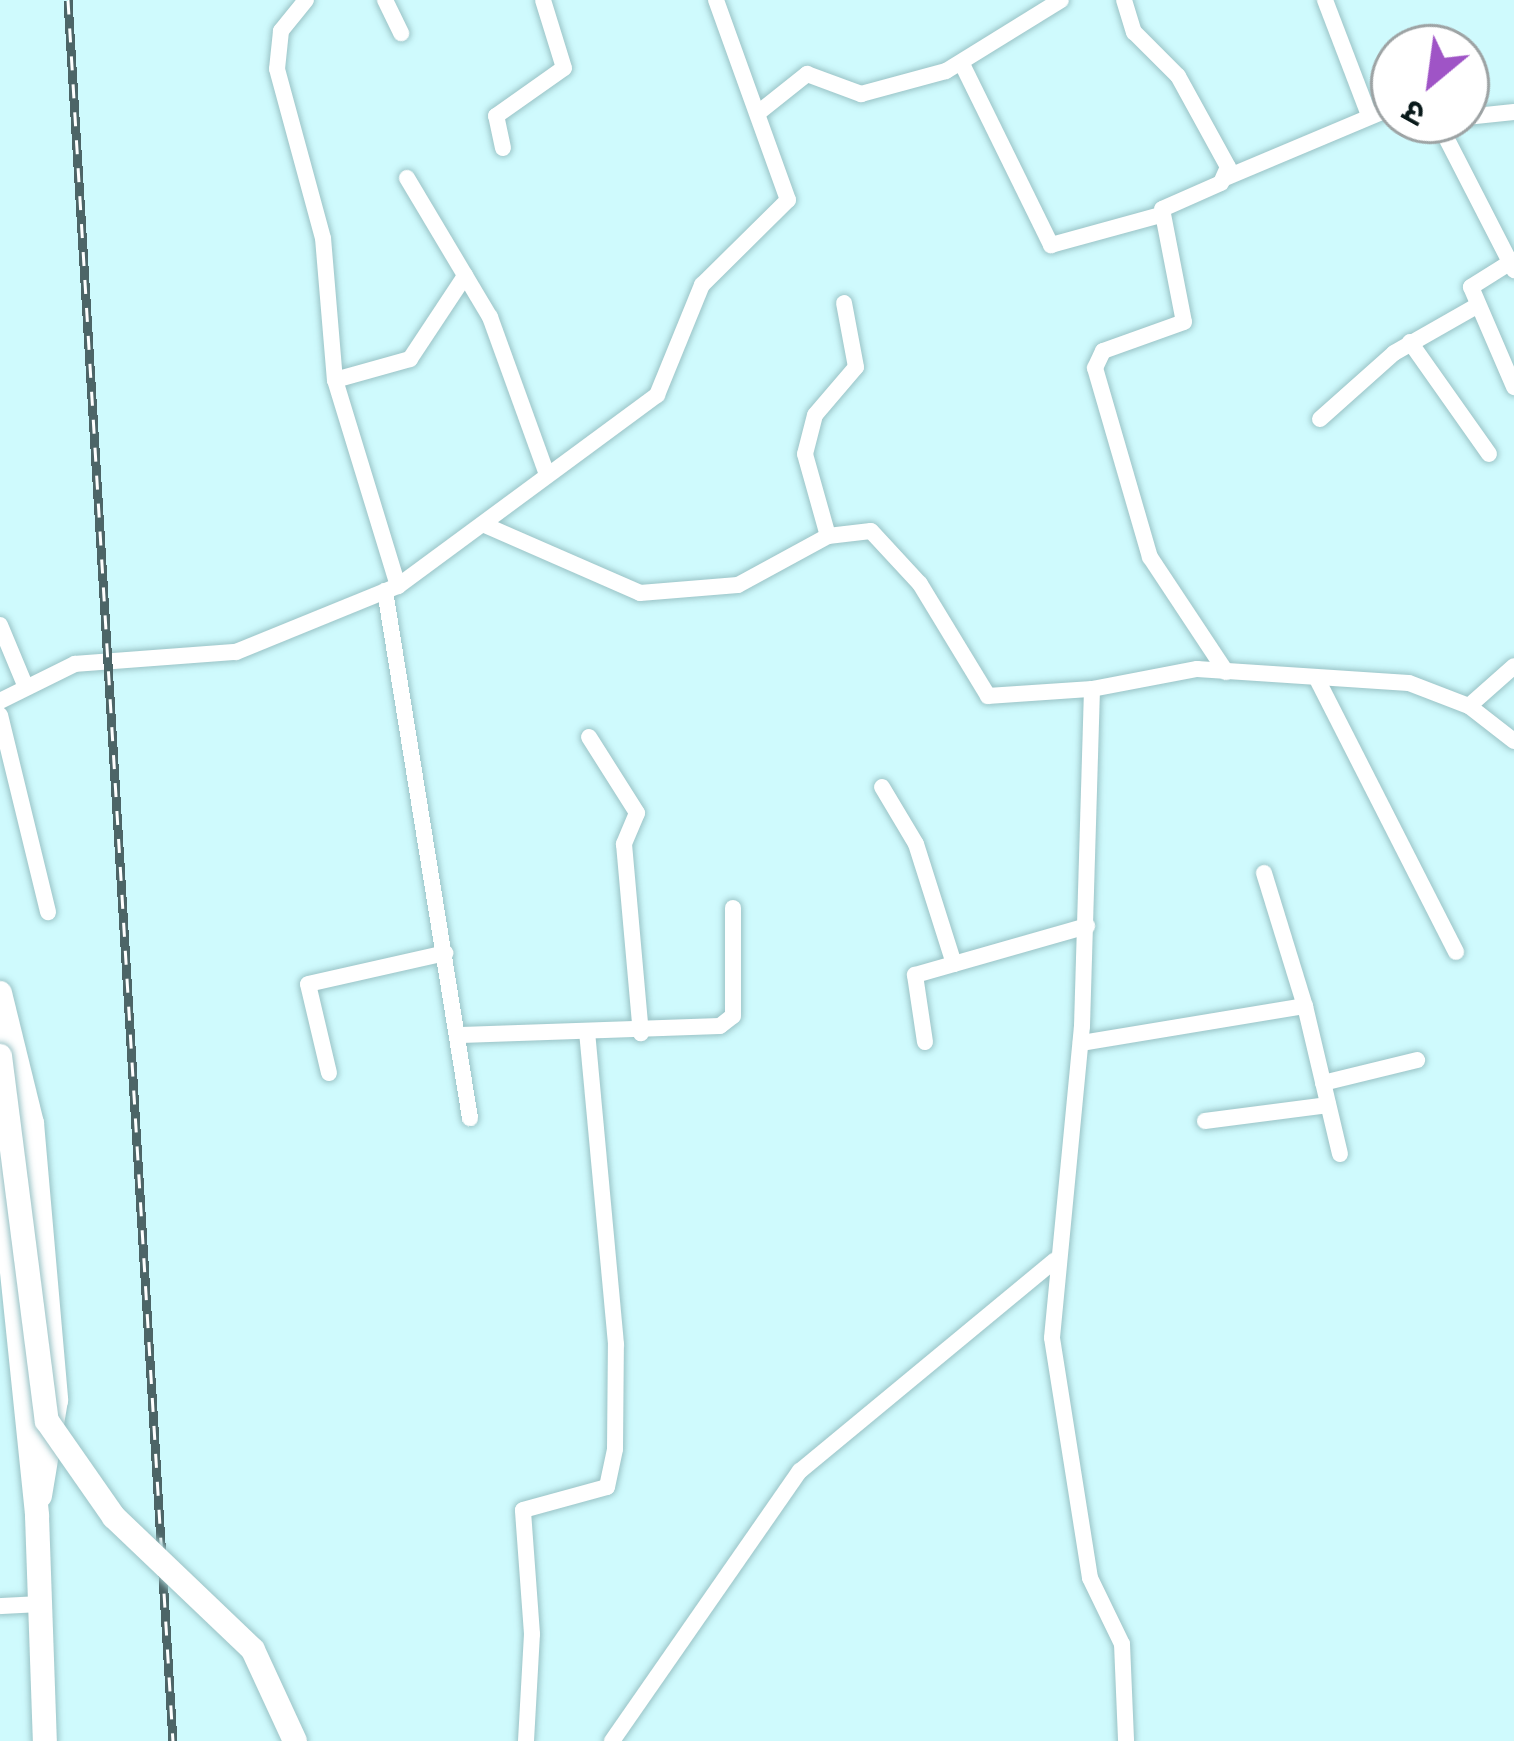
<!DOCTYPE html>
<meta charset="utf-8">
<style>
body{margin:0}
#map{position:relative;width:1514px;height:1741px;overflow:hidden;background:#cffafd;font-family:Helvetica,"Noto Sans Devanagari",sans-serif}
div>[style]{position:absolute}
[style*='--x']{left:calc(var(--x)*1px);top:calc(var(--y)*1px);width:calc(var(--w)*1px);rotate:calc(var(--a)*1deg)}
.roads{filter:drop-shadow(0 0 3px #9ac3c6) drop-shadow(0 0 3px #9ac3c6)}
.street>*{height:16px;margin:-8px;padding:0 8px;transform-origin:8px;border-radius:8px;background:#fff}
.secondary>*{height:24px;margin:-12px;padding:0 12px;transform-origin:12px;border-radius:12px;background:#fff}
.rail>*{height:9px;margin-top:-4.5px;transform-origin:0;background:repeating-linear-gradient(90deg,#fff 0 14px,#4c6567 0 28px);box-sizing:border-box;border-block:3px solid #4c6567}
.bridges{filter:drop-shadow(0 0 3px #9ac3c6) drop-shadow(0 0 3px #9ac3c6)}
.secondary-bridge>*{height:24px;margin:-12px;padding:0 12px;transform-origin:12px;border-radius:12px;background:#fff}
span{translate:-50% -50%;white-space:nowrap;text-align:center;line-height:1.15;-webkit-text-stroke:9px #fff;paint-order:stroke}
.north{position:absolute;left:1370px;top:24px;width:120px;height:120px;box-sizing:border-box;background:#fff;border:3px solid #9da3a4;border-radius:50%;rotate:209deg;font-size:33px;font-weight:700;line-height:48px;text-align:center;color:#0a1a1b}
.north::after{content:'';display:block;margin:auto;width:42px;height:54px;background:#9f54c6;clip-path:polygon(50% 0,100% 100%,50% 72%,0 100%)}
</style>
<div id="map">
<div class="roads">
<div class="street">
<i style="--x:306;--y:0;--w:40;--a:129"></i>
<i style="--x:281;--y:31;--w:38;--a:96"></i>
<i style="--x:277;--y:69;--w:175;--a:74.8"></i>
<i style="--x:323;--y:238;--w:143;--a:85.2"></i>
<i style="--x:385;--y:0;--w:37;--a:64"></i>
<i style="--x:1124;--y:0;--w:34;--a:73"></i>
<i style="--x:1134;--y:32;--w:62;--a:45"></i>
<i style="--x:1178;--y:76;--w:104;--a:61.2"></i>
<i style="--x:1228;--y:167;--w:17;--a:114"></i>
<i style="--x:1221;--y:183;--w:64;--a:156.2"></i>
<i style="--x:1162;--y:209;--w:115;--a:79"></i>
<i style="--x:1184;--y:322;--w:86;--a:160.3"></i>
<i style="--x:1103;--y:351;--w:19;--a:115"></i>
<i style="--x:1095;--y:368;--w:197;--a:73.8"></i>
<i style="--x:1150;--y:557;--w:138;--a:56.5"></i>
<i style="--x:1325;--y:0;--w:123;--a:69.1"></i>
<i style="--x:962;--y:64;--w:202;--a:63.8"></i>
<i style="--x:1051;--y:245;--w:114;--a:-15.3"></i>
<i style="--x:758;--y:113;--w:63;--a:-38.5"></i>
<i style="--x:807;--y:74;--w:58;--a:20.3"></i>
<i style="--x:861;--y:94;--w:88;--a:-15.1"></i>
<i style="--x:946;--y:71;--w:135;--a:-31.7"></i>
<i style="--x:1466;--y:117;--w:48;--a:-5.9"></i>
<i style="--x:1437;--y:120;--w:169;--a:62.8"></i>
<i style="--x:503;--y:148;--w:33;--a:-102"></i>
<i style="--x:496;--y:116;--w:83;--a:-35.2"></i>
<i style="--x:564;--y:68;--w:71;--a:-107.2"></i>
<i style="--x:407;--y:178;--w:162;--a:59.2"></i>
<i style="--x:490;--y:317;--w:165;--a:70.1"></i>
<i style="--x:1225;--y:178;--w:183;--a:-22.8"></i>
<i style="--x:1514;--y:260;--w:51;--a:147.9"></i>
<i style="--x:1471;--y:287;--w:109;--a:66.7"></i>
<i style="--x:1410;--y:342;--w:137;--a:54.8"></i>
<i style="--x:1320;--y:419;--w:99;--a:-41.7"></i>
<i style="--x:1394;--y:353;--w:97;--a:-29.7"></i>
<i style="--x:487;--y:526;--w:167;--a:23.6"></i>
<i style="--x:640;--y:593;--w:98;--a:-4.7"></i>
<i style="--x:738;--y:585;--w:102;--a:-28.6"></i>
<i style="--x:828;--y:536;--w:43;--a:-6.6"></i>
<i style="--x:871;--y:531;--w:72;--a:47.2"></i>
<i style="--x:920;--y:584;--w:131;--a:58.7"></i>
<i style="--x:988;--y:696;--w:104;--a:-3.9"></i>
<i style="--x:1092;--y:689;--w:337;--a:91.7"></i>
<i style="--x:1082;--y:1026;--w:313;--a:95.5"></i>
<i style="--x:1052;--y:1338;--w:243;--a:81"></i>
<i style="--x:1090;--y:1578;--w:73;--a:64.1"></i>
<i style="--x:1122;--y:1644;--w:97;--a:87.6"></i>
<i style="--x:828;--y:536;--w:85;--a:-105.7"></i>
<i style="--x:805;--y:454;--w:40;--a:-75.6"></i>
<i style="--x:815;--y:415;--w:63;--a:-49.5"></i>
<i style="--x:856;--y:367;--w:65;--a:-100.6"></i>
<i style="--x:398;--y:586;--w:215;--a:-107"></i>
<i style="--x:335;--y:380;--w:78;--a:-15.6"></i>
<i style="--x:410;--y:359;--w:100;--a:-56.5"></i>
<i style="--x:385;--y:591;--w:534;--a:80.84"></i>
<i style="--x:0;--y:625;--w:65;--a:67.4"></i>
<i style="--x:1318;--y:681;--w:304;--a:63"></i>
<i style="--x:1092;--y:689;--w:107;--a:-10.8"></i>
<i style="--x:1197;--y:669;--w:212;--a:3.8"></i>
<i style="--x:1409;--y:683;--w:64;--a:21"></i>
<i style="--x:1469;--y:706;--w:57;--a:37.9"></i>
<i style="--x:0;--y:701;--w:84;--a:-26.3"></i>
<i style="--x:75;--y:664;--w:161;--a:-4.3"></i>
<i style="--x:236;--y:652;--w:175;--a:-22.2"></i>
<i style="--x:398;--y:586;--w:322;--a:-36.4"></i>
<i style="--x:657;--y:395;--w:119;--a:-67.8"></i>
<i style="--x:702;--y:285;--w:121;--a:-44.7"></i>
<i style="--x:788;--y:200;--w:213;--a:-109.8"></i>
<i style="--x:1469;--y:706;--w:60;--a:-41.6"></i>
<i style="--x:0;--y:715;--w:203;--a:76.3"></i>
<i style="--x:589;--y:737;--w:90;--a:57.7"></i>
<i style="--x:637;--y:813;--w:34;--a:113"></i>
<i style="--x:624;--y:844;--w:190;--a:84.9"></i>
<i style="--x:882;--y:787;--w:66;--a:59.2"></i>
<i style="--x:916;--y:844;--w:126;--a:72.4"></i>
<i style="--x:1264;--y:873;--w:139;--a:72.9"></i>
<i style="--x:461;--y:1035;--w:259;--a:-2"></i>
<i style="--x:720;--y:1026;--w:16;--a:-38"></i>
<i style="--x:733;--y:1016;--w:108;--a:-90"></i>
<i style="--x:925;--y:1042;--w:68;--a:-98.5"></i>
<i style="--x:915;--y:975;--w:179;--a:-15.9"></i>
<i style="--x:1081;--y:1043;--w:227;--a:-9.4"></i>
<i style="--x:1305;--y:1006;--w:152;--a:76.7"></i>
<i style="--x:329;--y:1073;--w:91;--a:-103.3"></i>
<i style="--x:308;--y:984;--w:141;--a:-12.7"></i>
<i style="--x:1323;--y:1083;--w:97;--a:-13.7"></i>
<i style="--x:1205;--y:1121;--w:124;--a:-7.4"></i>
<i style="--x:0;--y:1606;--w:37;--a:-3"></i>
<i style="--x:526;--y:1741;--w:107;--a:-86.8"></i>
<i style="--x:532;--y:1634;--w:124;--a:-94.2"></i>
<i style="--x:523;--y:1510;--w:87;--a:-15.3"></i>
<i style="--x:607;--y:1487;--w:39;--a:-78"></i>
<i style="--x:615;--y:1449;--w:105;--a:-89.5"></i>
<i style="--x:616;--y:1344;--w:311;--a:-95.3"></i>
<i style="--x:612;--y:1741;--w:329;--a:-55.2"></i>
<i style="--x:800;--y:1471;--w:330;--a:-39.6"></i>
</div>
<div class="secondary">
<i style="--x:0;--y:993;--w:134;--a:76.2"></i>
<i style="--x:32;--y:1123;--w:278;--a:85"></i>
<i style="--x:56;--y:1400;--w:97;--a:99.5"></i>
<i style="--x:0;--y:1156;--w:362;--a:84.1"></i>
<i style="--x:37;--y:1516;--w:225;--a:88"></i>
</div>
</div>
<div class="rail">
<i style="--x:68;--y:0;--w:1744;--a:86.55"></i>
</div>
<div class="bridges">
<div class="secondary-bridge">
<i style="--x:0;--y:1056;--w:368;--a:82.7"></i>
<i style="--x:47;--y:1421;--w:117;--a:55.1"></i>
<i style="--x:114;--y:1517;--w:192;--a:43.7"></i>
<i style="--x:253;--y:1650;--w:100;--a:65.2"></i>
</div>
</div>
<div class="north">उ</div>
</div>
